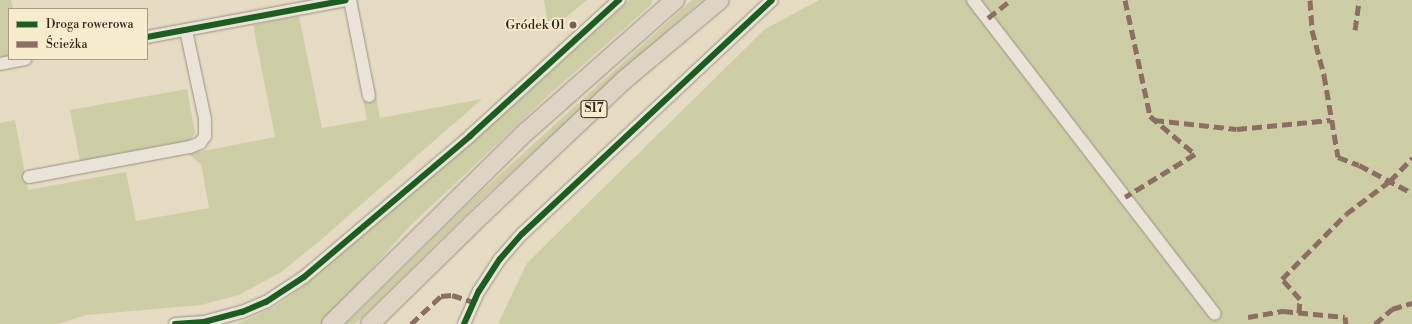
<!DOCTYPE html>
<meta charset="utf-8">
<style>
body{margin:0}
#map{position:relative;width:1412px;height:324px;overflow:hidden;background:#e6dbc3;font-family:"Libre Bodoni",serif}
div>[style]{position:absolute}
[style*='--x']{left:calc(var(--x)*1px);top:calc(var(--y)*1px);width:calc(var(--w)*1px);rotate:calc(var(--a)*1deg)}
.green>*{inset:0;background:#cecea6}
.roads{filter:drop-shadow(0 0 1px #999182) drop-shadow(0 0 1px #999182)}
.minor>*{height:12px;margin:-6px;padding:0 6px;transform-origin:6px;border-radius:6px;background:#eae4d8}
.highway>*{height:18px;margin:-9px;padding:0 9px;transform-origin:9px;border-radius:9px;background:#ded4c3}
.quiet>*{height:5px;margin-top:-2.5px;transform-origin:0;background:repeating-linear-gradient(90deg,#8d6e63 0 10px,transparent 0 15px)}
.cycleway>*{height:6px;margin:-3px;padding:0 3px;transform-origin:3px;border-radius:3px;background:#1b5e20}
.dots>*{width:11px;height:11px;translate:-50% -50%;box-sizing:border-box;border:2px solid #f8eccf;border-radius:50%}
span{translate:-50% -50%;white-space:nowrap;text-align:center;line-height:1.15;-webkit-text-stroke:3.5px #f8eccf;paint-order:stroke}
.shield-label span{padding:1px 3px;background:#f8eccf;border:1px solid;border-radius:3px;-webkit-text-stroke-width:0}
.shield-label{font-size:12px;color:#35251b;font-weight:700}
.poi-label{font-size:13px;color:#35251b}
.right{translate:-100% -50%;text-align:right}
.legend{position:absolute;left:8px;top:8px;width:140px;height:52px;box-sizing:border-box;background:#f8eccf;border:1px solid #aa9c87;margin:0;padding:5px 7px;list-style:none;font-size:12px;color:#35251b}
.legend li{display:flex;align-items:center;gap:8px;height:20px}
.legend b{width:20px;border:1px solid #aa9c87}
</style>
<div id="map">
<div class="green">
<i style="clip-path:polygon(0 0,11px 0,13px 9px,9px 9px,9px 56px,0 57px)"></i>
<i style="clip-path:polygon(544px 0,587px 0,559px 23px,548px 25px)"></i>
<i style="clip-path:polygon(629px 0,652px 0,651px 5px,551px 93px,410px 226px,324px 322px,321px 324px,237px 324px,274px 307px,301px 288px,525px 95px)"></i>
<i style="clip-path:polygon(692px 0,702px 0,484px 197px,355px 324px,346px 324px,475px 197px)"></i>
<i style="clip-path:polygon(819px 0,1412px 0,1412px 324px,498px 324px,527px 263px,765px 29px)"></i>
<i style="clip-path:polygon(299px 16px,322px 128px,367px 120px,363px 100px,376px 97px,380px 118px,482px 99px,316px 244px,281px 272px,239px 295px,201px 305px,86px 315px,58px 324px,0 324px,0 123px,15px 120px,28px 190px,126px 172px,136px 221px,209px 208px,201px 164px,188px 154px,275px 137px,253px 25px)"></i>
<i style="clip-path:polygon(187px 89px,195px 133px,190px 140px,80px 161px,70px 110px)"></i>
</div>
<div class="roads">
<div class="minor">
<i style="--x:350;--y:0;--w:98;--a:78.8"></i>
<i style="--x:973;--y:0;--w:396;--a:52.4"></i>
<i style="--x:147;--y:37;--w:202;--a:-10.5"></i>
<i style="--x:0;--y:64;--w:26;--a:-11"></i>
<i style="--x:29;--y:177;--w:164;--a:-10.6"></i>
<i style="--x:190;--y:147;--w:11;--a:-22"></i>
<i style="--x:200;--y:143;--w:9;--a:-54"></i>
<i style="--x:205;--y:136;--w:17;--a:-90"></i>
<i style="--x:205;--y:119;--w:91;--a:-102.1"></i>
<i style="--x:175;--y:324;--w:29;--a:-4"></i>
<i style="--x:204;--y:322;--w:39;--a:-15"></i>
<i style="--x:242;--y:312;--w:26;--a:-23"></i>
<i style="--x:266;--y:302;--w:45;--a:-33.3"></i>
<i style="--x:304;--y:277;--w:218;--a:-40.3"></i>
<i style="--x:470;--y:136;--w:202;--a:-42.4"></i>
<i style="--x:464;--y:324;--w:36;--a:-66"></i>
<i style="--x:479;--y:291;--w:38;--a:-57"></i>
<i style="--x:500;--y:259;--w:33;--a:-49"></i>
<i style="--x:522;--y:234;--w:342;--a:-43.1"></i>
</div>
<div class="highway">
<i style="--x:331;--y:324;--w:275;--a:-44.6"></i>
<i style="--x:527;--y:131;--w:198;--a:-41.5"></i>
<i style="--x:370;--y:324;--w:143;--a:-44.4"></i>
<i style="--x:472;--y:224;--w:208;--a:-43.4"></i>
<i style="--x:623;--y:81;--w:126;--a:-39.9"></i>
</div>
</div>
<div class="quiet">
<i style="--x:1125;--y:0;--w:119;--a:77.8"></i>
<i style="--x:1150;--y:116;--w:59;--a:40.2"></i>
<i style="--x:1195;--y:154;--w:82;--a:148.4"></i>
<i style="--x:1310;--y:0;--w:30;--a:86"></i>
<i style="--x:1312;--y:30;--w:47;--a:75.1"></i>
<i style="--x:1324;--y:75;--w:83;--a:80.3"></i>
<i style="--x:1338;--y:157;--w:22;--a:21"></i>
<i style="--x:1359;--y:165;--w:60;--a:27.8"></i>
<i style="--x:988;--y:18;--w:29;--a:-38"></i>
<i style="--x:1355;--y:30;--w:30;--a:-82"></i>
<i style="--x:1154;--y:120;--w:83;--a:6.2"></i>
<i style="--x:1237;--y:129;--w:94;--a:-5.5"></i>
<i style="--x:1299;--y:313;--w:14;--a:-86"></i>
<i style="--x:1300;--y:299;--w:27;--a:-132"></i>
<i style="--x:1282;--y:279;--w:91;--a:-45.4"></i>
<i style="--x:1346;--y:214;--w:55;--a:-36.9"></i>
<i style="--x:1390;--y:181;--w:32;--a:-46"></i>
<i style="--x:1248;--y:317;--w:36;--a:-10"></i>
<i style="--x:1283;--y:311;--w:62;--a:5.5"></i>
<i style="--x:1345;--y:317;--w:7;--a:82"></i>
<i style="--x:411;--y:324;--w:41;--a:-43"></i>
<i style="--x:441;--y:296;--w:11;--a:-5"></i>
<i style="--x:452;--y:295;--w:23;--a:18"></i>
<i style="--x:1375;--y:324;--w:23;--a:-41"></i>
<i style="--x:1392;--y:309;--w:21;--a:-17"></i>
</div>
<div class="cycleway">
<i style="--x:147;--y:37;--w:202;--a:-10.5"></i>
<i style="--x:175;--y:324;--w:29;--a:-4"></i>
<i style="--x:204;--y:322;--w:39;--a:-15"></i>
<i style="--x:242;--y:312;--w:26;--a:-23"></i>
<i style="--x:266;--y:302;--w:45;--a:-33.3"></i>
<i style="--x:304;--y:277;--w:218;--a:-40.3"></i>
<i style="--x:470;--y:136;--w:202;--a:-42.4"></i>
<i style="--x:464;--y:324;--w:36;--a:-66"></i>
<i style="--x:479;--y:291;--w:38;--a:-57"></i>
<i style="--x:500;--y:259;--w:33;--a:-49"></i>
<i style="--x:522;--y:234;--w:342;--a:-43.1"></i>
</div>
<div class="dots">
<i style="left:573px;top:25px;background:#736556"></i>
</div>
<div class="shield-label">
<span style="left:594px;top:109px">S17</span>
</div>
<div class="poi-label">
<span class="right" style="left:565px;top:25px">Gródek 01</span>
</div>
<ul class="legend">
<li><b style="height:5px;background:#1b5e20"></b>Droga rowerowa</li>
<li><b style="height:5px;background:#8d6e63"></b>Ścieżka</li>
</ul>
</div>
